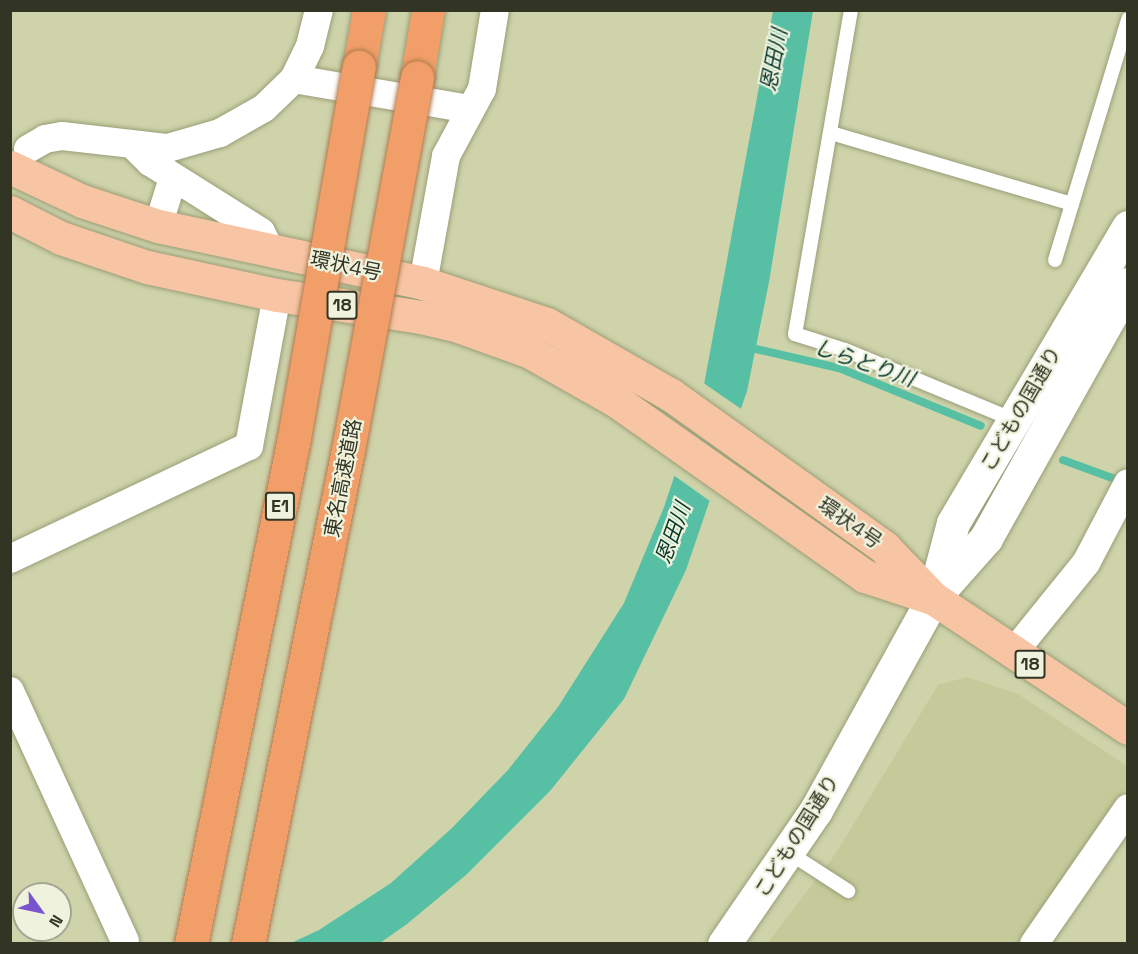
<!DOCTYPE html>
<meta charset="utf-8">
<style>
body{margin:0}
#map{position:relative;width:1138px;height:954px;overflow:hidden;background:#ced3aa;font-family:"Space Grotesk","Noto Sans JP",sans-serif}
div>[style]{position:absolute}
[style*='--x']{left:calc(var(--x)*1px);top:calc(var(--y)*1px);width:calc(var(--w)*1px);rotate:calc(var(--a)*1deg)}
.built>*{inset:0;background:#c5ca9a}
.water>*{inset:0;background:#57c0a4}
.pier>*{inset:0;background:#ced3aa}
.stream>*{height:8px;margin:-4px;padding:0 4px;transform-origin:4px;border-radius:4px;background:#57c0a4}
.roads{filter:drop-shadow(0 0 2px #9a9e77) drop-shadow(0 0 2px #9a9e77)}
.lane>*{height:14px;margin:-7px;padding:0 7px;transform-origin:7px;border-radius:7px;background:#fff}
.street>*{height:28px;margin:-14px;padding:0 14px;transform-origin:14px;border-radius:14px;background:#fff}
.secondary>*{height:33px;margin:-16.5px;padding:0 16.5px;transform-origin:16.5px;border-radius:16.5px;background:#fff}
.primary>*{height:33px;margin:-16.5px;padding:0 16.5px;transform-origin:16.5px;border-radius:16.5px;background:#f7c5a4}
.highway>*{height:33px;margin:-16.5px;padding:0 16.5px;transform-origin:16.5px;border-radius:16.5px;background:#f19e68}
.bridges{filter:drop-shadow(0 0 2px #ae7950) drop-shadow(0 0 2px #ae7950)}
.highway-bridge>*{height:33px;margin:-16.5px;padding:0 16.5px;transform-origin:16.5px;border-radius:16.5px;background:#f19e68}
span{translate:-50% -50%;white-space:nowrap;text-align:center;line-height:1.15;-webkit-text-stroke:4.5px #eff2dd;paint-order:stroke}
.shield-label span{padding:2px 4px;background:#eff2dd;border:2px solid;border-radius:4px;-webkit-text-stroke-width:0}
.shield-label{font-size:18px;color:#333524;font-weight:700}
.street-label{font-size:20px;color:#333524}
.water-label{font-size:21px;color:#03362b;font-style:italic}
.frame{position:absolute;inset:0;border:12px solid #333524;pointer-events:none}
.north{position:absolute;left:12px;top:882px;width:60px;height:60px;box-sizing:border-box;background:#eff2dd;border:2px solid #a4a693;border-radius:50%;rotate:123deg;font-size:16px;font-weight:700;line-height:24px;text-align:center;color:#333524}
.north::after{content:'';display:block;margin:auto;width:21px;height:27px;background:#7854ce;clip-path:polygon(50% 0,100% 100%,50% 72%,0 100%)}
</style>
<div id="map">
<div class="built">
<i style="clip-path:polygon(967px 677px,1018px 694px,1127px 766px,1127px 786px,1020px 943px,767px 944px,836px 853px,938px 685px)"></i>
</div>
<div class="water">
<i style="clip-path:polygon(773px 11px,813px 11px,769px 282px,747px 391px,686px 570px,624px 699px,550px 791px,466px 875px,407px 924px,380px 943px,289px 944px,319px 930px,391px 883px,452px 828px,508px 770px,558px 707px,624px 603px,664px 507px,703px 390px)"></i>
</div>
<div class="pier">
<i style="clip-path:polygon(702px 382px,744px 411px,714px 504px,672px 474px)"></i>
</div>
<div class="stream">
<i style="--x:747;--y:347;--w:94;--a:12.9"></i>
<i style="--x:839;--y:368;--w:153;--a:22.2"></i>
<i style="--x:1063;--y:460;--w:64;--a:20.1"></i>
</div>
<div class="roads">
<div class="lane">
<i style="--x:851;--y:10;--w:329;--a:99.8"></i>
<i style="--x:795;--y:334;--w:52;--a:17.7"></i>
<i style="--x:845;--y:350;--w:183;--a:22.5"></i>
<i style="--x:831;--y:133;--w:251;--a:16.4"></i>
<i style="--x:1055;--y:260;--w:252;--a:-73.1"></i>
<i style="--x:788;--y:852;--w:72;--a:33"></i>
</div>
<div class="street">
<i style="--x:294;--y:79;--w:179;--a:9.7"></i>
<i style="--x:134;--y:146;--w:23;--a:45"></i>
<i style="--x:150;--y:162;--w:131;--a:32.2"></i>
<i style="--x:261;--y:232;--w:20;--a:63"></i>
<i style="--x:28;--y:149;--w:20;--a:-30"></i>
<i style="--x:45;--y:139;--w:17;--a:-10"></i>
<i style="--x:62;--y:136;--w:107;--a:6.5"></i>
<i style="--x:168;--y:148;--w:54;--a:-16.1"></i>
<i style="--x:220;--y:133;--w:51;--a:-29.6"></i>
<i style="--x:264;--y:108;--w:42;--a:-44"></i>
<i style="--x:294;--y:79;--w:37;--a:-64"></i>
<i style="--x:310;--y:46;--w:37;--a:-76"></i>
<i style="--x:158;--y:226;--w:50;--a:-72.6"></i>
<i style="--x:423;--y:283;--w:129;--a:-79.7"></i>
<i style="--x:446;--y:156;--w:76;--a:-61.8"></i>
<i style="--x:482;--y:89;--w:80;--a:-80.7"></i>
<i style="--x:10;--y:559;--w:264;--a:-25.3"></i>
<i style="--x:249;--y:446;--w:154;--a:-79.5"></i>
<i style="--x:1013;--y:653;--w:116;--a:-51"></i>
<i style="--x:1086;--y:563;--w:90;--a:-62.3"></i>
<i style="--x:10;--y:691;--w:275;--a:65.3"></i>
<i style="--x:1034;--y:944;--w:165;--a:-55.3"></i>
</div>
<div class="secondary">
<i style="--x:935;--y:591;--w:70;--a:-75.2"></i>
<i style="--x:953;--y:523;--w:344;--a:-59.4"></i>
<i style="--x:724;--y:944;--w:163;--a:-55.5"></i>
<i style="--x:816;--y:810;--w:242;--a:-61.1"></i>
<i style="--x:933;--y:598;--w:80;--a:-48.5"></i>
<i style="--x:986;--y:538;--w:291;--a:-60.8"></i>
</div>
<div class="primary">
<i style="--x:10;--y:167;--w:80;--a:25.3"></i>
<i style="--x:82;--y:201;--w:80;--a:18.2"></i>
<i style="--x:158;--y:226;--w:271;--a:12.1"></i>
<i style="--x:423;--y:283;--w:131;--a:18.3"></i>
<i style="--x:547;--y:324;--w:143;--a:29.8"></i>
<i style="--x:671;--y:395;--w:262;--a:35.5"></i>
<i style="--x:884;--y:547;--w:71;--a:46.1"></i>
<i style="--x:933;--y:598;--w:234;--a:33.7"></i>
<i style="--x:10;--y:212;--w:57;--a:27"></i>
<i style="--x:61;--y:238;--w:91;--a:18.6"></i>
<i style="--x:147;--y:267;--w:133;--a:12.2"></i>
<i style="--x:277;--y:295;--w:145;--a:8.7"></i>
<i style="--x:420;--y:317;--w:39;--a:13"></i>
<i style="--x:458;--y:326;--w:74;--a:19.7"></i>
<i style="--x:528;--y:351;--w:103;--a:29.5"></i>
<i style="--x:618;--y:402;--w:302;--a:35.2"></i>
<i style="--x:865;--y:576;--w:67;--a:18.2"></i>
</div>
<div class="highway">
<i style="--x:359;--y:67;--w:58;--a:-80"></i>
<i style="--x:417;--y:77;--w:68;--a:-80.7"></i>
</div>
</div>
<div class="bridges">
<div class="highway-bridge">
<i style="--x:191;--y:944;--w:516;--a:-78.49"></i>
<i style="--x:294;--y:438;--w:377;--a:-80.1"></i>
<i style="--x:248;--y:944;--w:504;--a:-78.56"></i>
<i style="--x:348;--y:450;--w:379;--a:-79.5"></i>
</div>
</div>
<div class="shield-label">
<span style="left:342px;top:305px">18</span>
<span style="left:280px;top:506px">E1</span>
<span style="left:1030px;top:664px">18</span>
</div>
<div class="street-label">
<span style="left:346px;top:266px;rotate:12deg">環状4号</span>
<span style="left:1021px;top:409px;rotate:-60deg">こどもの国通り</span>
<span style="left:343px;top:478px;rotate:-79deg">東名高速道路</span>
<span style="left:850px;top:523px;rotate:35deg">環状4号</span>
<span style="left:797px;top:836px;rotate:-58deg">こどもの国通り</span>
</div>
<div class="water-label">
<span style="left:774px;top:60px;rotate:-79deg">恩田川</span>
<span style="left:864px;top:363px;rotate:19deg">しらとり川</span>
<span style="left:673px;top:533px;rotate:-70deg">恩田川</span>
</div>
<div class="frame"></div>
<div class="north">N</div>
</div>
